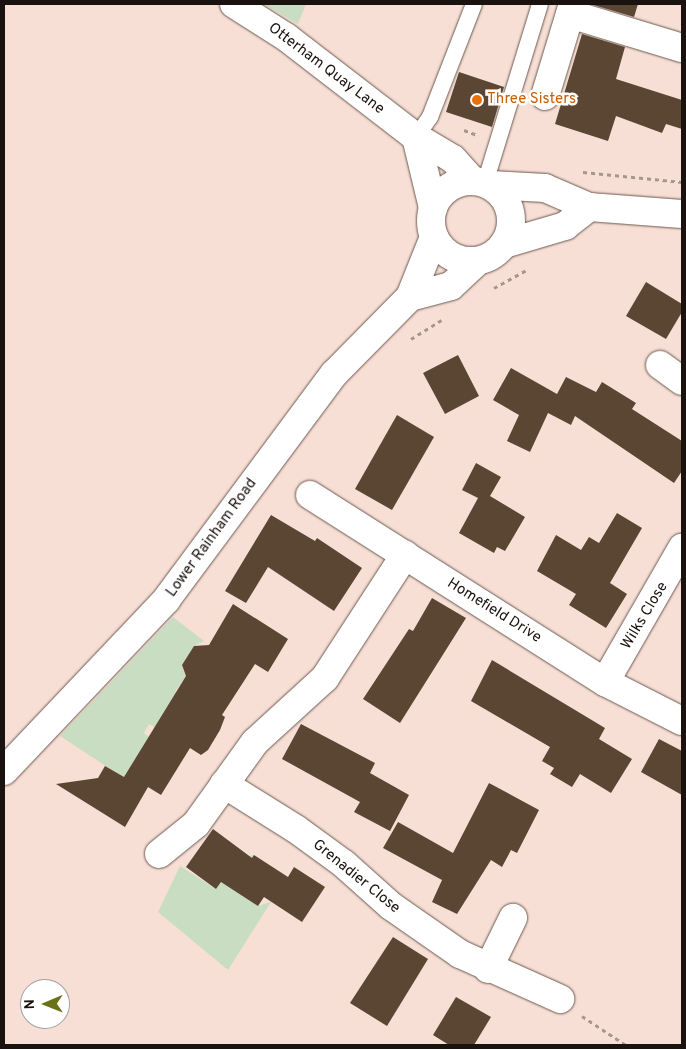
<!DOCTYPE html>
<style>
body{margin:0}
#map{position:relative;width:686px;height:1049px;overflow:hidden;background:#f7dfd5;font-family:Overpass,sans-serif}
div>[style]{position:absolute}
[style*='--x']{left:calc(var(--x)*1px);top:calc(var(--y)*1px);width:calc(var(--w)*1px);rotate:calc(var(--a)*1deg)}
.green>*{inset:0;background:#c9ddc3}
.building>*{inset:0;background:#5b4634}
.path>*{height:3px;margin-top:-1.5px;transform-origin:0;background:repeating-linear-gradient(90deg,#a8968e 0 4px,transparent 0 8px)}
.roads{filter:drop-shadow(0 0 1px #6c584f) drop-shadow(0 0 1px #6c584f)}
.service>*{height:16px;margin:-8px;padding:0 8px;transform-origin:8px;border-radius:8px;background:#fff}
.minor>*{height:28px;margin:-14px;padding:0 14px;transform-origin:14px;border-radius:14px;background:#fff}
.tertiary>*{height:28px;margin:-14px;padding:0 14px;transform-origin:14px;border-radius:14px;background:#fff}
.tertiary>.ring{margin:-14px;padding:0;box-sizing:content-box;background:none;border:28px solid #fff;border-radius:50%}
.dots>*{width:14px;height:14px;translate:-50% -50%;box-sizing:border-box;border:2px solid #fff;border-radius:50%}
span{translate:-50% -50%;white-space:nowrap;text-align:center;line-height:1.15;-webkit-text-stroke:5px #fff;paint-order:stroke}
.street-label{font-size:15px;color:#1a120f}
.food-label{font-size:15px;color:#c56008}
.left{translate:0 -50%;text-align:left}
.frame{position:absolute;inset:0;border:5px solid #1a120f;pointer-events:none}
.north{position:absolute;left:20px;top:979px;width:50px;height:50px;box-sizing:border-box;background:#fff;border:1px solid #a3a09f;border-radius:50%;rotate:269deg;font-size:14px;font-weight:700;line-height:20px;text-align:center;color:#1a120f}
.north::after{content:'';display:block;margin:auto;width:18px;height:22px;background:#697119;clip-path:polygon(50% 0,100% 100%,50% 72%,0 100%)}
</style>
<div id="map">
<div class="green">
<i style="clip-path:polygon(264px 4px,306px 4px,298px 24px)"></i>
<i style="clip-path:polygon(173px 617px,204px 641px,194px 646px,182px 665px,185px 674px,207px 689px,204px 693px,183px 680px,175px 692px,186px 699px,165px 733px,149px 724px,144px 733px,149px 737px,124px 778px,60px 736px)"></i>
<i style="clip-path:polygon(244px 852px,246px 857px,254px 855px,232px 888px,258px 906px,271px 902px,228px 970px,158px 912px,180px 866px,216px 889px)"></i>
</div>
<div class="building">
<i style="clip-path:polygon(590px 4px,638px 4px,634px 17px)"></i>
<i style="clip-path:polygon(582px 34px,625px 47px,616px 79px,682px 100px,682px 129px,666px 124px,662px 133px,616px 116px,608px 141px,555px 124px)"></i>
<i style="clip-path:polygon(459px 72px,504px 87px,492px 127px,446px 112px)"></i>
<i style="clip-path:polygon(646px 282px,682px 304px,682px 312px,666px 339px,626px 316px)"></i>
<i style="clip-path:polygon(458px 355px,479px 396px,445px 414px,423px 373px)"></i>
<i style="clip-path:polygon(511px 368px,557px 394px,566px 377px,596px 392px,602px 382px,636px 403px,632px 409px,682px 441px,682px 471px,674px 483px,575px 416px,571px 425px,548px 413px,530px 452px,507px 441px,519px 415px,493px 400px)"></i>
<i style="clip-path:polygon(397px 415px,434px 437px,392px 510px,355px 489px)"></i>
<i style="clip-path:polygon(476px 463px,501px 477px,490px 496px,525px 517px,505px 551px,497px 547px,494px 553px,459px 533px,478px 498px,462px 490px)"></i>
<i style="clip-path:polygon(617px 513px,642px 528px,610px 583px,627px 594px,606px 628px,569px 605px,576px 594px,537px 571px,556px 535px,581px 550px,589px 537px,599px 543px)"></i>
<i style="clip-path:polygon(271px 515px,315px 541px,317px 538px,362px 568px,334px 611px,268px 567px,246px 603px,225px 591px)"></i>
<i style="clip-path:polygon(432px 598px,466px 618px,400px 723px,363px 699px,409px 629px,413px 631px)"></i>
<i style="clip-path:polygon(233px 604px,288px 639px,268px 672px,255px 664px,222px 715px,225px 717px,220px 730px,208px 750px,201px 755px,190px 748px,161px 795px,148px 787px,125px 827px,56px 784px,98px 778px,105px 766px,124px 777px,186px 676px,182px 665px,194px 646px,209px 645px)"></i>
<i style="clip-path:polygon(492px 660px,605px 728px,599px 739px,632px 759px,611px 793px,580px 774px,572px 787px,550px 774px,554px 768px,542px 761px,550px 747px,471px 701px)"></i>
<i style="clip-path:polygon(301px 724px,375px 763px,370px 773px,409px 795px,390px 831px,354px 812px,360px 802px,282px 759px)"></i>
<i style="clip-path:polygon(659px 739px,682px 751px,682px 795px,641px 772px)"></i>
<i style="clip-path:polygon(489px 783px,539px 810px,517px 853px,511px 850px,502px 867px,491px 860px,457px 914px,432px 902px,442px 880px,383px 848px,398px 822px,453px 853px)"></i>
<i style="clip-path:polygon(213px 829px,252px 858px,254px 855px,288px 877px,294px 867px,325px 887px,302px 922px,264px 897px,258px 906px,221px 882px,216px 889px,186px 867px)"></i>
<i style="clip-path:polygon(393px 937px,428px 959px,387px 1026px,350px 1003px)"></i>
<i style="clip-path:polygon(456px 997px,491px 1017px,474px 1045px,449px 1045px,433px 1035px)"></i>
</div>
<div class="path">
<i style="--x:464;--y:130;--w:14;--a:21"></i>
<i style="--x:583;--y:172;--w:100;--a:5.8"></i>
<i style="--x:494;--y:288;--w:39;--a:-29"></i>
<i style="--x:411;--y:339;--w:36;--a:-32"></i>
<i style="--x:582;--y:1016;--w:53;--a:33.4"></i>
</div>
<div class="roads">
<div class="service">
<i style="--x:416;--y:137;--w:24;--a:-55"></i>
<i style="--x:430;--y:117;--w:121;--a:-68.7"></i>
<i style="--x:485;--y:183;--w:187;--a:-72.9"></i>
</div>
<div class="minor">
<i style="--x:234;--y:4;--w:62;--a:32.4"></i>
<i style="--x:286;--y:37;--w:164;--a:37.6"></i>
<i style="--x:416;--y:137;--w:43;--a:30.7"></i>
<i style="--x:453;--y:159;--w:28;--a:48"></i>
<i style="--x:570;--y:14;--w:117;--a:16.9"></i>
<i style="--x:545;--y:96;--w:96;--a:-73.1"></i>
<i style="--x:416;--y:137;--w:73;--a:76.5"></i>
<i style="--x:660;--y:365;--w:27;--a:36"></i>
<i style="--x:310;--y:495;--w:349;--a:32.4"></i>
<i style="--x:605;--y:682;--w:86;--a:26.9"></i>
<i style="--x:605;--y:682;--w:155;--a:-60.1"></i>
<i style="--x:224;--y:784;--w:85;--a:32"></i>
<i style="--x:296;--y:829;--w:59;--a:36.1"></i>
<i style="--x:344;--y:864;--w:63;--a:41.8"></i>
<i style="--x:391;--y:906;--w:84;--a:34.8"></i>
<i style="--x:460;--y:954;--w:110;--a:24.2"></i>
<i style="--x:159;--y:854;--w:48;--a:-39"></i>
<i style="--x:196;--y:824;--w:101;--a:-54.3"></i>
<i style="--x:255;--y:742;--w:95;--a:-42.4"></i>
<i style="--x:325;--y:678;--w:147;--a:-57"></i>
<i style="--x:488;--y:969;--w:57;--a:-63.9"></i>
</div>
<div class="tertiary">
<i class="ring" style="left:431px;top:181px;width:52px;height:52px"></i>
<i style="--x:491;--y:185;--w:54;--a:3.2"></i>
<i style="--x:545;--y:188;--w:48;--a:23.4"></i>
<i style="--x:589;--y:207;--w:93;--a:4.3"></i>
<i style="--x:504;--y:244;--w:64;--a:-16.4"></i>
<i style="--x:565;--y:226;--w:31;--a:-38"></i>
<i style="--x:410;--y:297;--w:42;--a:-15"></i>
<i style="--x:451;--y:286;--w:37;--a:-43"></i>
<i style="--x:4;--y:771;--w:236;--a:-46.5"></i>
<i style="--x:166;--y:600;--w:282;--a:-53.4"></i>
<i style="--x:334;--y:374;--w:108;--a:-45.4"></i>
<i style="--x:410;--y:297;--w:65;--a:-68.2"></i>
</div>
</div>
<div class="dots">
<i style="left:477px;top:100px;background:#e8710a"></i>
</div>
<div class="street-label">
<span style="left:326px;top:69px;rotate:37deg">Otterham Quay Lane</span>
<span style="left:212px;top:538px;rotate:-54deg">Lower Rainham Road</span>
<span style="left:494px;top:611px;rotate:32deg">Homefield Drive</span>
<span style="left:645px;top:616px;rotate:-59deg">Wilks Close</span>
<span style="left:356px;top:877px;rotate:39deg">Grenadier Close</span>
</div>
<div class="food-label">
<span class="left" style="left:487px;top:100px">Three Sisters</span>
</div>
<div class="frame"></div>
<div class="north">N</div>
</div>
